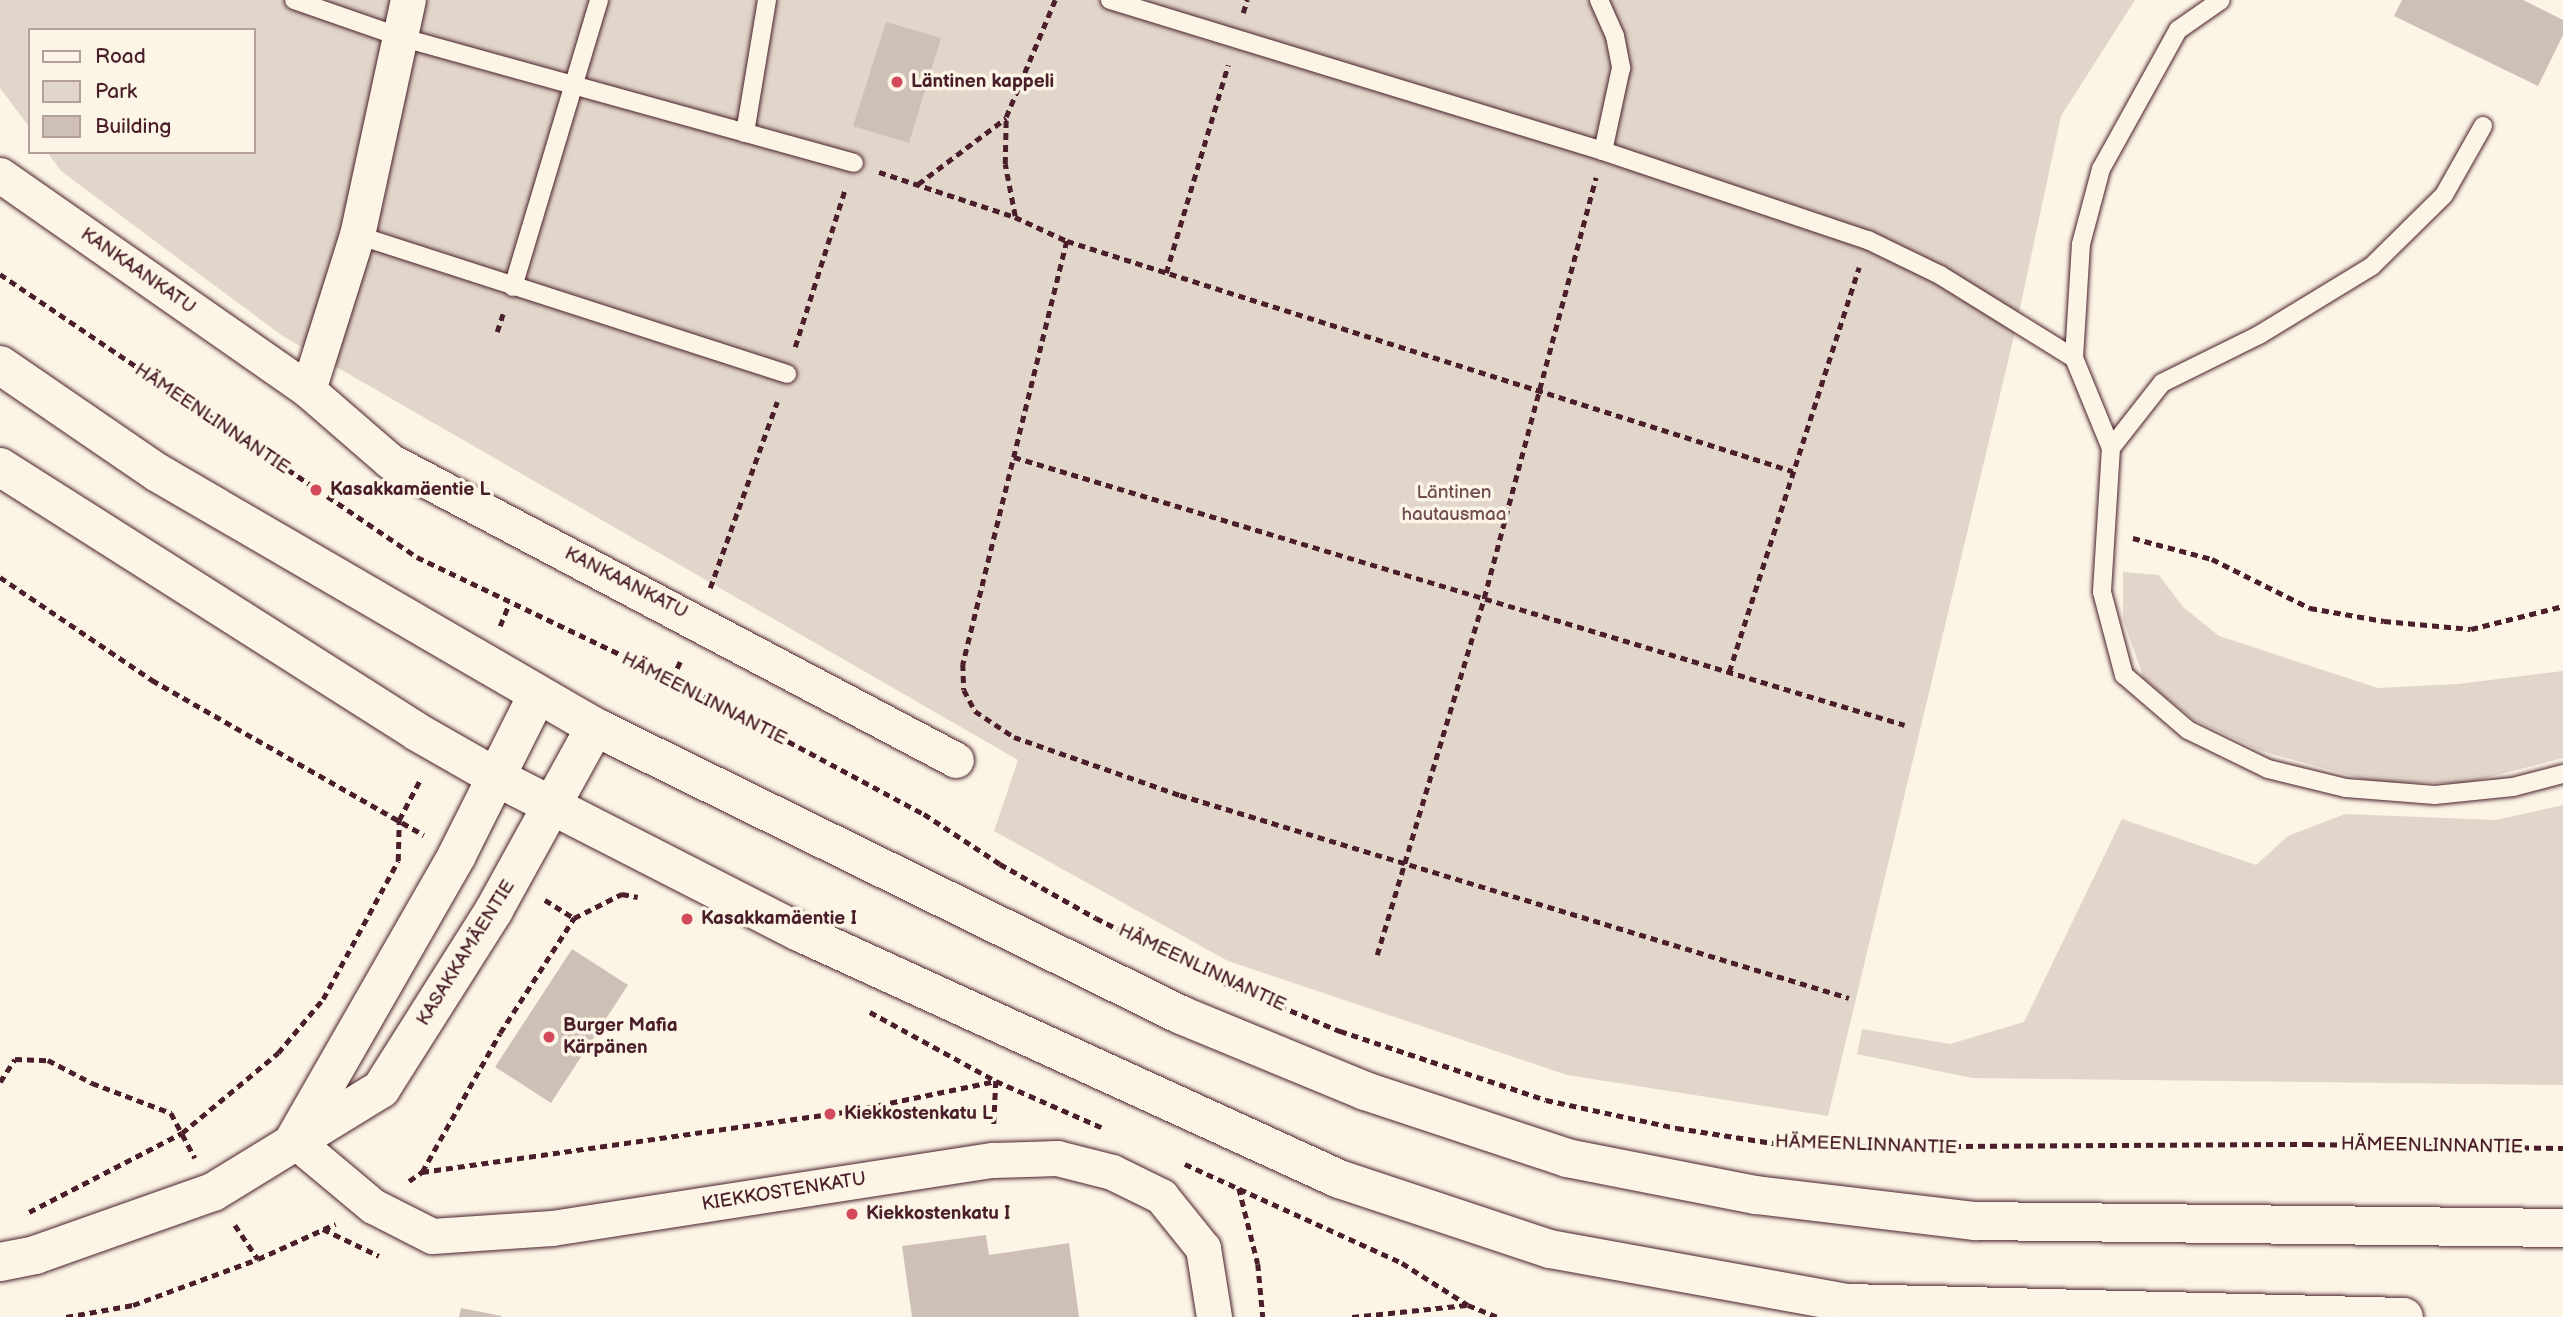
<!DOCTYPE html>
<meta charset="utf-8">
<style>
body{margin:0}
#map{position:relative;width:2563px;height:1317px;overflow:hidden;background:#fcf5e5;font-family:"Balsamiq Sans",sans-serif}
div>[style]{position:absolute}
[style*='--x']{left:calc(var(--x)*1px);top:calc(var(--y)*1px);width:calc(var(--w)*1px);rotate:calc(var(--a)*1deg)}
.green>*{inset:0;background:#e2d5ca}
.building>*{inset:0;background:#cfc0b7}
.path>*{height:4.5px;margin-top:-2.25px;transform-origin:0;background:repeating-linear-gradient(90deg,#4a1f2b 0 7px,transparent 0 12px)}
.roads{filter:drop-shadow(0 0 2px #4a1f2b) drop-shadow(0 0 2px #4a1f2b)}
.service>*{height:18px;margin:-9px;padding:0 9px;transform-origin:9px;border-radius:9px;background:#fcf5e5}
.minor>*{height:35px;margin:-17.5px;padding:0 17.5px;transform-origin:17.5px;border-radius:17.5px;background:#fcf5e5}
.tertiary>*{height:38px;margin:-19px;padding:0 19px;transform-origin:19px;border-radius:19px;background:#fcf5e5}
.primary>*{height:38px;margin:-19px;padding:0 19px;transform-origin:19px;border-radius:19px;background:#fcf5e5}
.dots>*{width:19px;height:19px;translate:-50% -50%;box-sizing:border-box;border:4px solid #fcf5e5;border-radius:50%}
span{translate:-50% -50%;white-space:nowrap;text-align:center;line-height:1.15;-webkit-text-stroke:7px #fcf5e5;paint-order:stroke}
.poi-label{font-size:19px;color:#4a1f2b;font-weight:700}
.left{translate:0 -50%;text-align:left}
.street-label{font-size:19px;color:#4a1f2b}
.park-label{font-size:19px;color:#704c53}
.legend{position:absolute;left:28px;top:28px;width:228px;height:126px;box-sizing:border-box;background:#fcf5e5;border:2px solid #b59f9b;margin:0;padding:9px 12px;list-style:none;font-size:21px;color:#4a1f2b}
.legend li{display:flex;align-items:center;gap:14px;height:35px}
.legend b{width:35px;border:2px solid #b59f9b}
</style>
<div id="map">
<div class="green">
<i style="clip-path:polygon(0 0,2135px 0,2061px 116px,2014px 336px,1828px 1116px,1567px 1075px,1228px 961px,994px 831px,1018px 760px,281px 335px,61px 171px,47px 152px,254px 152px,254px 30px,30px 30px,30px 128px,0 88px)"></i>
<i style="clip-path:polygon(2123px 572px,2159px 575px,2183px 607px,2219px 636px,2378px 688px,2458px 684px,2563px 671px,2563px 758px,2466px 783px,2374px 782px,2261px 751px,2193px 719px,2144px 679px,2123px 619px)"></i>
<i style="clip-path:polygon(2563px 805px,2563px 1085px,1972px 1078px,1857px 1054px,1862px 1029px,1950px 1044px,2024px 1022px,2122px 819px,2256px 865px,2288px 836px,2345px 814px,2496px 820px)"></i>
</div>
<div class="building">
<i style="clip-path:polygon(2402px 0,2523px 0,2563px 20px,2563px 35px,2538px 86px,2394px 16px)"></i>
<i style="clip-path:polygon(886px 22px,941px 38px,909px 143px,853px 126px)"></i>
<i style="clip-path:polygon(572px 949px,628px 985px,551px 1103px,495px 1067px)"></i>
<i style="clip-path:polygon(986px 1235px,989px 1255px,1069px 1243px,1079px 1317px,912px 1317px,902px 1246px)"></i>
<i style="clip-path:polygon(461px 1308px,502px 1316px,501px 1317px,459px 1317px)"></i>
</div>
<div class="path">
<i style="--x:1243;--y:13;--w:14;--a:-73"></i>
<i style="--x:879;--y:172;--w:143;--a:18.3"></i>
<i style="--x:1015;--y:217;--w:57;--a:24.8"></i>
<i style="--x:1067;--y:241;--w:761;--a:17.6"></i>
<i style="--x:918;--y:184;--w:110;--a:-36.9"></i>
<i style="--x:1015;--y:216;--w:53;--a:-100.9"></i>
<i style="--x:1005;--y:164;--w:47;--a:-88.8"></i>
<i style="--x:1006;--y:117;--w:127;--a:-67.3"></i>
<i style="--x:1067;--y:241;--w:436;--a:103.8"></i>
<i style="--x:963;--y:664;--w:26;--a:88"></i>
<i style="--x:964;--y:690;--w:24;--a:62"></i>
<i style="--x:975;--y:711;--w:47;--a:33.7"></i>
<i style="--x:1014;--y:737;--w:176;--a:19.3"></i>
<i style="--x:1180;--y:795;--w:699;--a:16.88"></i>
<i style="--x:1166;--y:273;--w:217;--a:-73.4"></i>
<i style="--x:0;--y:274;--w:504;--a:34.16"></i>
<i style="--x:417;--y:557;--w:283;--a:25.6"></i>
<i style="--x:672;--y:679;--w:286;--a:28.2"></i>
<i style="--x:924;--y:814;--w:91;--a:33.3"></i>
<i style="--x:1000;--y:864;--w:110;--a:29.4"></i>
<i style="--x:1096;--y:918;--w:144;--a:26.9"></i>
<i style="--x:1224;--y:983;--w:126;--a:22.5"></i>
<i style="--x:1340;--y:1031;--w:217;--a:18.5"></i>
<i style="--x:1546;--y:1100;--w:134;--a:12.1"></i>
<i style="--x:1677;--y:1128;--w:122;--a:8.9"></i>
<i style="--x:1798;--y:1147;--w:508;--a:-0.34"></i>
<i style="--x:2306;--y:1144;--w:257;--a:0.9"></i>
<i style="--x:497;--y:332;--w:19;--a:-72"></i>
<i style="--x:795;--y:347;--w:166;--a:-72.4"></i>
<i style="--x:1014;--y:457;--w:930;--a:16.74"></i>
<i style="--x:2133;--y:538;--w:82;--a:14.9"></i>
<i style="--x:2212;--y:559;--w:110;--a:26.6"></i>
<i style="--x:2310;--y:608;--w:75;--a:10"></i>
<i style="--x:2384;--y:621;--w:87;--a:5.3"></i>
<i style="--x:2471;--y:629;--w:95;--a:-14"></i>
<i style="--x:0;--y:577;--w:184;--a:34.1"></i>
<i style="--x:152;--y:680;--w:313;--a:29.7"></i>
<i style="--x:710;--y:588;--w:198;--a:-70.2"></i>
<i style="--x:500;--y:626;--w:24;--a:-68"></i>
<i style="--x:1729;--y:672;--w:425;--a:-72.2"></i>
<i style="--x:672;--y:679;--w:23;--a:-65"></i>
<i style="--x:545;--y:900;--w:34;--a:32"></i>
<i style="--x:574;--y:918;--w:54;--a:-26.6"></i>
<i style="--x:622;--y:894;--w:16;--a:11"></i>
<i style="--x:1377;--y:955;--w:373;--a:-73.3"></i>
<i style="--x:1484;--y:598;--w:435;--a:-75.1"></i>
<i style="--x:870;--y:1012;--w:144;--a:28.7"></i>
<i style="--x:996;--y:1081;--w:43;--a:92.7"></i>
<i style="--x:0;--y:1082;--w:27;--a:-57"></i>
<i style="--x:15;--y:1059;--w:33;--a:2"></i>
<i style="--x:48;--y:1060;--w:50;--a:27.6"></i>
<i style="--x:92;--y:1083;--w:85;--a:20.8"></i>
<i style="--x:171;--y:1113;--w:51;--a:61.9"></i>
<i style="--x:1185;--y:1164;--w:239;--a:24.5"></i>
<i style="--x:1402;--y:1263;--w:78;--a:32.5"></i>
<i style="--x:1468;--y:1305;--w:31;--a:22"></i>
<i style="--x:422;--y:1172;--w:437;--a:-8.1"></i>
<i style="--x:855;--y:1110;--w:144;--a:-11.6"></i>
<i style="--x:996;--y:1081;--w:117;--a:23.7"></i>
<i style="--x:409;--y:1181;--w:16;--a:-35"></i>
<i style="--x:422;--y:1172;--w:159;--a:-60.7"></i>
<i style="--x:500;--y:1033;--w:137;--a:-57.2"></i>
<i style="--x:1239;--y:1188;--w:78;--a:76"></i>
<i style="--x:1258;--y:1264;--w:53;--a:84.6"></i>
<i style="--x:29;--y:1212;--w:172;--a:-27.3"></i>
<i style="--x:182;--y:1133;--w:125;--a:-39.8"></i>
<i style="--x:278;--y:1053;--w:70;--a:-50.2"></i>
<i style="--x:323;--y:999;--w:157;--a:-61.5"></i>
<i style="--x:398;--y:861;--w:41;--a:-88.6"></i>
<i style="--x:399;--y:820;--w:45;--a:-62.3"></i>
<i style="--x:235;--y:1225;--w:41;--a:55.9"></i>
<i style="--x:323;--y:1229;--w:62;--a:25.7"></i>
<i style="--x:66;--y:1317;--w:68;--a:-10.2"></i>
<i style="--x:133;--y:1305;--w:133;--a:-20.2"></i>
<i style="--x:258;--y:1259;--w:85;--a:-24.4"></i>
<i style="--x:1352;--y:1317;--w:115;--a:-6"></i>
</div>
<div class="roads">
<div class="service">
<i style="--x:294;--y:0;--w:112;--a:19.2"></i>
<i style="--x:400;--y:37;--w:471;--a:15.5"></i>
<i style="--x:1110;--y:0;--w:516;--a:17.03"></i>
<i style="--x:1603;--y:151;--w:280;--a:18.6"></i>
<i style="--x:1868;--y:240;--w:80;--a:25.9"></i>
<i style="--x:1940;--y:275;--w:158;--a:31.8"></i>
<i style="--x:2074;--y:358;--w:97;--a:67.7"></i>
<i style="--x:1599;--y:0;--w:39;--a:66"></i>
<i style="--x:1615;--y:36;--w:33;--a:79"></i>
<i style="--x:1621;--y:68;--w:85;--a:102.2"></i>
<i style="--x:2483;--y:126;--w:79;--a:119.5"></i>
<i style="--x:2444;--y:195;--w:101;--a:135.4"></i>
<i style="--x:2372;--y:266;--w:132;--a:148.6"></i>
<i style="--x:2259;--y:335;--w:108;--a:153.7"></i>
<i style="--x:2162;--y:383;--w:83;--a:128.1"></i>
<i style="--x:2111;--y:448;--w:144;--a:93.6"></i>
<i style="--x:2102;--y:592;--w:86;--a:75.2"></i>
<i style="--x:2124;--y:675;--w:84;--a:40.7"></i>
<i style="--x:2188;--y:730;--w:89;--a:26"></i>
<i style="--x:2268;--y:769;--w:80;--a:13.7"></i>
<i style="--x:2346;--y:788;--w:89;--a:4.5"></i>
<i style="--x:2435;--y:795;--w:78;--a:-5.9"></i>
<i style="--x:2513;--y:787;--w:52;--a:-14.6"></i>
<i style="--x:745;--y:133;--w:135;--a:-80.6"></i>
<i style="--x:357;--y:235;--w:452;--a:17.9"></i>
<i style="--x:513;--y:287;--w:300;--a:-73.3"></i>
<i style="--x:2074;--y:358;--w:114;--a:-86.5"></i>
<i style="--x:2081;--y:244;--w:78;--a:-75.1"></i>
<i style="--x:2101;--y:169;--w:159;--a:-61"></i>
<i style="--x:2178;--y:30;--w:52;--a:-34.9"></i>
</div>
<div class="minor">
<i style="--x:0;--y:175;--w:376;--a:34.9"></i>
<i style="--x:308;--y:390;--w:108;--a:40.9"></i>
<i style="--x:390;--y:461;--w:640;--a:27.85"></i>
<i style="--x:308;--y:390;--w:163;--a:-72.5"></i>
<i style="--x:357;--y:235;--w:240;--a:-77.8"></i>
<i style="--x:294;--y:1140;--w:103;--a:39.9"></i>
<i style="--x:373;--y:1206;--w:66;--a:27"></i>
<i style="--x:432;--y:1236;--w:120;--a:-3.8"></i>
<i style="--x:552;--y:1228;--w:446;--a:-8.8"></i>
<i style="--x:993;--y:1160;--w:64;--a:-1.8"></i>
<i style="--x:1057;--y:1158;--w:57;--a:14.3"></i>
<i style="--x:1112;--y:1172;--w:55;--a:26.1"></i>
<i style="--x:1161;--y:1196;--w:67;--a:51.1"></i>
<i style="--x:1203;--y:1248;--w:70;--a:80.9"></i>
</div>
<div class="tertiary">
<i style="--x:294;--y:1140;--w:328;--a:-60.2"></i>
<i style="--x:457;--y:855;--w:179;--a:-63.4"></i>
<i style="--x:0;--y:1262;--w:36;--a:-11"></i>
<i style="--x:35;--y:1255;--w:189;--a:-19.5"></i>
<i style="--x:213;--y:1192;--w:197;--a:-31.5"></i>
<i style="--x:381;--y:1089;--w:212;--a:-57.7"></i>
<i style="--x:494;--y:910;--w:209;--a:-61.1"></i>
</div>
<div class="primary">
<i style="--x:0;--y:365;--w:191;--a:34.4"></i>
<i style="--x:158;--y:473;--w:505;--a:30.17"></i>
<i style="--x:595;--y:727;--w:653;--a:26.17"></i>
<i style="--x:1181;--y:1015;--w:199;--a:22.4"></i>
<i style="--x:1365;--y:1091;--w:213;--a:18.3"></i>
<i style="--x:1567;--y:1158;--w:193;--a:11.1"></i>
<i style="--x:1756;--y:1195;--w:221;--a:6.8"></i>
<i style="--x:1975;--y:1221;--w:588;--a:0.68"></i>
<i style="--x:0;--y:467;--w:494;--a:32.4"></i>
<i style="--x:417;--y:732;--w:91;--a:29.7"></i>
<i style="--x:496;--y:777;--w:340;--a:27.1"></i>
<i style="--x:799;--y:932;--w:594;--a:24.58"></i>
<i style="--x:1339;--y:1179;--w:222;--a:18.4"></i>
<i style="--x:1550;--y:1249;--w:302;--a:10.3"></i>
<i style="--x:1847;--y:1303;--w:557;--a:1.44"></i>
</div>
</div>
<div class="dots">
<i style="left:897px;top:82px;background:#d1495b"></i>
<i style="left:316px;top:490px;background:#d1495b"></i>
<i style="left:687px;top:919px;background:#d1495b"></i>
<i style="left:549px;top:1037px;background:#d1495b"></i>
<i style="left:830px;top:1114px;background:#d1495b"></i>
<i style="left:852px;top:1214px;background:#d1495b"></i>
</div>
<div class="poi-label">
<span class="left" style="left:911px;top:82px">Läntinen kappeli</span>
<span class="left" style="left:330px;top:490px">Kasakkamäentie L</span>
<span class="left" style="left:701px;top:919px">Kasakkamäentie I</span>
<span class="left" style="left:563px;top:1037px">Burger Mafia<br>Kärpänen</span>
<span class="left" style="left:844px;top:1114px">Kiekkostenkatu L</span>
<span class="left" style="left:866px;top:1214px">Kiekkostenkatu I</span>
</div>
<div class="street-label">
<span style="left:138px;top:271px;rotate:35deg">KANKAANKATU</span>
<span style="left:212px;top:419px;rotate:34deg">HÄMEENLINNANTIE</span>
<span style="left:626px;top:583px;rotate:27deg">KANKAANKATU</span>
<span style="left:704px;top:699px;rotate:27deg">HÄMEENLINNANTIE</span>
<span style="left:466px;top:953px;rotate:-58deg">KASAKKAMÄENTIE</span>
<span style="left:1202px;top:968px;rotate:25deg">HÄMEENLINNANTIE</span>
<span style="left:1866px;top:1145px;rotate:2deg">HÄMEENLINNANTIE</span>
<span style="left:2432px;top:1146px;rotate:1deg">HÄMEENLINNANTIE</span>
<span style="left:784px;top:1192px;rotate:-9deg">KIEKKOSTENKATU</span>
</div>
<div class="park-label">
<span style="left:1454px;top:504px">Läntinen<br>hautausmaa</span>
</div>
<ul class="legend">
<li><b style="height:9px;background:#fcf5e5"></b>Road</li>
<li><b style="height:19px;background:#e2d5ca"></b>Park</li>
<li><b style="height:19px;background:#cfc0b7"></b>Building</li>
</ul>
</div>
